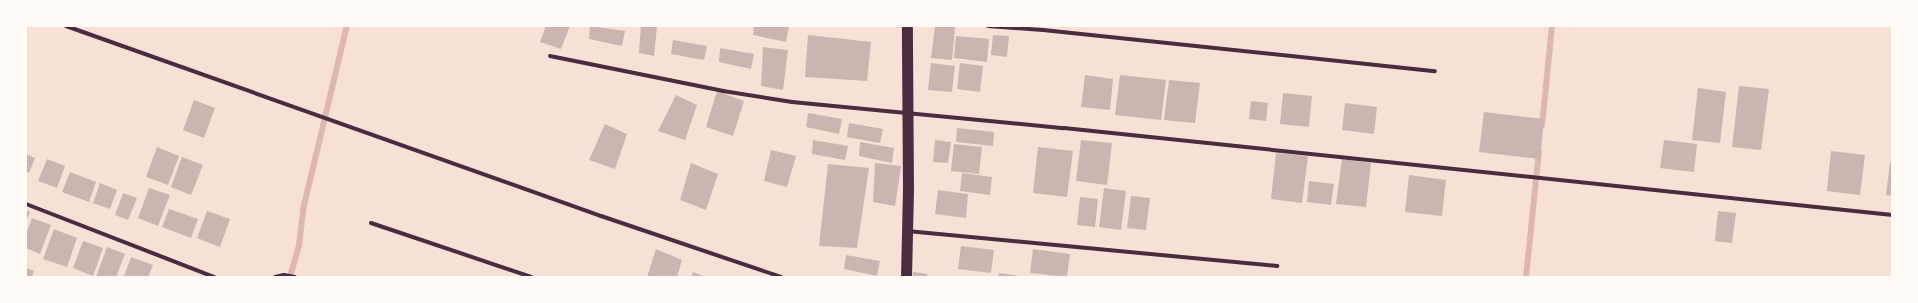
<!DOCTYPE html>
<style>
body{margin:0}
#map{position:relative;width:1918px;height:303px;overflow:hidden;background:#f7e1d7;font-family:"Times New Roman",serif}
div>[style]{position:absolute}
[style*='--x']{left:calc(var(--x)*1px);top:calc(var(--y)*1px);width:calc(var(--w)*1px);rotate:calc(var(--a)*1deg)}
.stream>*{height:5.5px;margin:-2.75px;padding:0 2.75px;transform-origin:2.75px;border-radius:2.75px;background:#dcb8b0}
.building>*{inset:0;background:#ccb4b1}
.minor>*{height:4px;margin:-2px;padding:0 2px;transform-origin:2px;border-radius:2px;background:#4a2c40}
.trunk>*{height:11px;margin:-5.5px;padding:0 5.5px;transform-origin:5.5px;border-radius:5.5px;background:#4a2c40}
span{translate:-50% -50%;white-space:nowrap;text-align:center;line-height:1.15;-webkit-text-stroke:3px #fffaf5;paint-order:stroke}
.frame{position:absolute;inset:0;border:27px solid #fffaf5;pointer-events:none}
</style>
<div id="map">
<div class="stream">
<i style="--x:1542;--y:126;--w:100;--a:-84.3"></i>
<i style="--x:290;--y:277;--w:33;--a:-74"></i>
<i style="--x:299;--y:245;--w:35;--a:-83"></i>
<i style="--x:303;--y:210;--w:189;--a:-76.6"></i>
<i style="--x:1526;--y:277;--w:126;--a:-84.1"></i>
</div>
<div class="building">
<i style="clip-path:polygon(546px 26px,570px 26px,561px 49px,540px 42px)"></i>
<i style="clip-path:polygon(590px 26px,625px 31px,622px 46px,589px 39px)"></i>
<i style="clip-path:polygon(641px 26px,657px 26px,654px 56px,639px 53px)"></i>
<i style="clip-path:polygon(754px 26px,789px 27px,786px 42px,753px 35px)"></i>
<i style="clip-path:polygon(935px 26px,955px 27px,952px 60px,931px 58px)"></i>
<i style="clip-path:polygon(808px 35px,871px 42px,867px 81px,805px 77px)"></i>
<i style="clip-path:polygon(993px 35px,1009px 36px,1007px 57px,991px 55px)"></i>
<i style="clip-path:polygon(956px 36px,989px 39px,987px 62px,954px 58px)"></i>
<i style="clip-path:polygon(673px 40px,707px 46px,704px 60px,671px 54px)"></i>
<i style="clip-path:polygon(763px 47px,788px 50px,783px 90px,761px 86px)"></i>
<i style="clip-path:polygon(720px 48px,754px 54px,751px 69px,719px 62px)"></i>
<i style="clip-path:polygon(931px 63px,955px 66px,952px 92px,928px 90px)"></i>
<i style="clip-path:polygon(960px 63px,983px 66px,980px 92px,957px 89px)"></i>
<i style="clip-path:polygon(1085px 75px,1113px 79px,1110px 110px,1081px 107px)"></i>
<i style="clip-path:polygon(1120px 75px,1166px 80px,1161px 120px,1115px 115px)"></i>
<i style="clip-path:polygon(1169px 80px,1200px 83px,1195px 123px,1164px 120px)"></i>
<i style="clip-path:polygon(1739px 86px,1769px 89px,1761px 150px,1732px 147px)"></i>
<i style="clip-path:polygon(1698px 88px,1726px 92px,1720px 143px,1692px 140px)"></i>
<i style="clip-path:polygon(717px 91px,744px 101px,733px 136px,706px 127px)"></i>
<i style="clip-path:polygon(1283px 93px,1312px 96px,1309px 127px,1280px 124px)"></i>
<i style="clip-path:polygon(676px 95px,697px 105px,685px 140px,658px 131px)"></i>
<i style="clip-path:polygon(194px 100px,215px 108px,204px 138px,183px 130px)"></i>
<i style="clip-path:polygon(1251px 101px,1268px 103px,1266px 121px,1249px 119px)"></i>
<i style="clip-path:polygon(1345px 103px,1377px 107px,1374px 134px,1342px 130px)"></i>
<i style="clip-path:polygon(1484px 112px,1544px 119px,1540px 159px,1479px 152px)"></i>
<i style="clip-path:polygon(808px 113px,842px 119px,839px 134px,806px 127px)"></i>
<i style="clip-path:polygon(849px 123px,883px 129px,880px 143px,847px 137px)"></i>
<i style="clip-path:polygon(605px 124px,627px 134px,615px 169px,589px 160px)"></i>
<i style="clip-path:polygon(957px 128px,994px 132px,993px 146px,956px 142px)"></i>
<i style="clip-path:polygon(813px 140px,848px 146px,845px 160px,812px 154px)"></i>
<i style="clip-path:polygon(935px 140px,951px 142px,948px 163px,933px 162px)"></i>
<i style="clip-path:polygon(1081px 140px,1112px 143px,1107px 185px,1076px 181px)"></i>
<i style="clip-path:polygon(1664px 140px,1697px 144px,1694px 172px,1660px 168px)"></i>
<i style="clip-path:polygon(860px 142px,894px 148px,892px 163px,859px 156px)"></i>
<i style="clip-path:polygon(954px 144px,982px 147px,979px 174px,951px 171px)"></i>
<i style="clip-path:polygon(157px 147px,179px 156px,168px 185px,146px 177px)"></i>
<i style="clip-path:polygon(1038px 147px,1073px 151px,1067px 197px,1033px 193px)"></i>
<i style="clip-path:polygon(771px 150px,796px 156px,787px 187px,764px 181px)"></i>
<i style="clip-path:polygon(1831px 151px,1865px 155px,1860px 195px,1827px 191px)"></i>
<i style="clip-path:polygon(1276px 153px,1308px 156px,1302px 203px,1271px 199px)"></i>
<i style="clip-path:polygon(26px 154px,35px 158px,29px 173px,26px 172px)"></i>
<i style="clip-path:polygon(182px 157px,203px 165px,191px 195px,171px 187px)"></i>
<i style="clip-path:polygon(47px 159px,65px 166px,57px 188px,38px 181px)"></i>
<i style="clip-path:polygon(1342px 159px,1371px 163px,1366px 207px,1336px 204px)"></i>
<i style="clip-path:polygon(1890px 162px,1892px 162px,1892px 196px,1886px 195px)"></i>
<i style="clip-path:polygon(691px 163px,718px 174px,706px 210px,680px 200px)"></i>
<i style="clip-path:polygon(875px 163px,901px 166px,895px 206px,873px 202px)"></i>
<i style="clip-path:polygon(828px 164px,869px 168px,857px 248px,819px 246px)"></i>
<i style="clip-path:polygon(70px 172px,96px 182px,89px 202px,62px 192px)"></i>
<i style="clip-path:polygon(962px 173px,992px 177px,990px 195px,960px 191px)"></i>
<i style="clip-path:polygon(1409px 175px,1446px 180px,1442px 216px,1405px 212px)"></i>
<i style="clip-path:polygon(1309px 181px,1334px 184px,1331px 205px,1307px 202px)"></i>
<i style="clip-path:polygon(100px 183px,117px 190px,110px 209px,93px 203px)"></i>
<i style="clip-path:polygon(149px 188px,170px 195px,158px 226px,138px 218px)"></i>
<i style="clip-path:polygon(1104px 188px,1126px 191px,1121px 230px,1099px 227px)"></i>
<i style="clip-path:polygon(938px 190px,968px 194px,966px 218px,935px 214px)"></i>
<i style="clip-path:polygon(123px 193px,137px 198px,128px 220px,115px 215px)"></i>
<i style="clip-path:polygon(1131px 196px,1150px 198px,1146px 230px,1127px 228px)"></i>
<i style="clip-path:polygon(1080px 197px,1098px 199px,1095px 227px,1077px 225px)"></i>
<i style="clip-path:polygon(169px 209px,198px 219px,191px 238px,162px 227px)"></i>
<i style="clip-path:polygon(26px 210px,30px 212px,26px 222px)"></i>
<i style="clip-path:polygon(207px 211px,230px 219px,220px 247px,197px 238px)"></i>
<i style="clip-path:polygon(1718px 211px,1736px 213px,1732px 243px,1715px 241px)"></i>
<i style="clip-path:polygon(32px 218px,51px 225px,40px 254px,26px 248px,26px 234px)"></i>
<i style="clip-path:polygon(54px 229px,77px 238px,67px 267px,43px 259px)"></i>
<i style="clip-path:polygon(83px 241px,103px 248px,93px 276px,73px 268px)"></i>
<i style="clip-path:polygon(961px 246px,994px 250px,991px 273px,958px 269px)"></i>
<i style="clip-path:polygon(107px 247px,125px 254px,116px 277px,96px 277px)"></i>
<i style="clip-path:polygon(656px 249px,682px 260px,677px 277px,647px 277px)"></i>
<i style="clip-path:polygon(1033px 249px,1070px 254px,1067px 277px,1030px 273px)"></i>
<i style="clip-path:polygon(846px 255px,880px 261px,877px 276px,844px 269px)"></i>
<i style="clip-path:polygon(131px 257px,153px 265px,148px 277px,124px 276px)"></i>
<i style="clip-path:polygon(26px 268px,34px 271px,32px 277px,26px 277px)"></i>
<i style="clip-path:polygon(693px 272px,706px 277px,691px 277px)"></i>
<i style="clip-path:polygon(913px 272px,927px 274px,927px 277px,913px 277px)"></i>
<i style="clip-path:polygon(999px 273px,1019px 276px,1019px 277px,998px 277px)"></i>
</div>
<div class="minor">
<i style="--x:66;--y:26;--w:568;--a:19.55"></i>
<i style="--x:601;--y:216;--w:190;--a:18.7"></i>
<i style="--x:988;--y:26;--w:55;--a:4.2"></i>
<i style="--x:1043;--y:30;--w:394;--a:6"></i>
<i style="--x:550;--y:56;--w:177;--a:11.4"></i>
<i style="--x:723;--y:91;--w:70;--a:9.1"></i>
<i style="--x:792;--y:102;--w:273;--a:5.5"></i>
<i style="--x:1064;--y:128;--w:833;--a:6"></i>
<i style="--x:26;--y:204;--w:202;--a:21.2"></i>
<i style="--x:371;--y:223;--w:169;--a:18.6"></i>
<i style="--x:907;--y:231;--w:372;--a:5.4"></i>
<i style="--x:275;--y:277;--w:9;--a:-13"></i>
<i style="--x:284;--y:275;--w:11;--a:10"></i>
</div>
<div class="trunk">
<i style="--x:906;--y:277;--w:88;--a:-88.7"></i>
<i style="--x:908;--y:189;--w:163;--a:-90.4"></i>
</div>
<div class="frame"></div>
</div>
